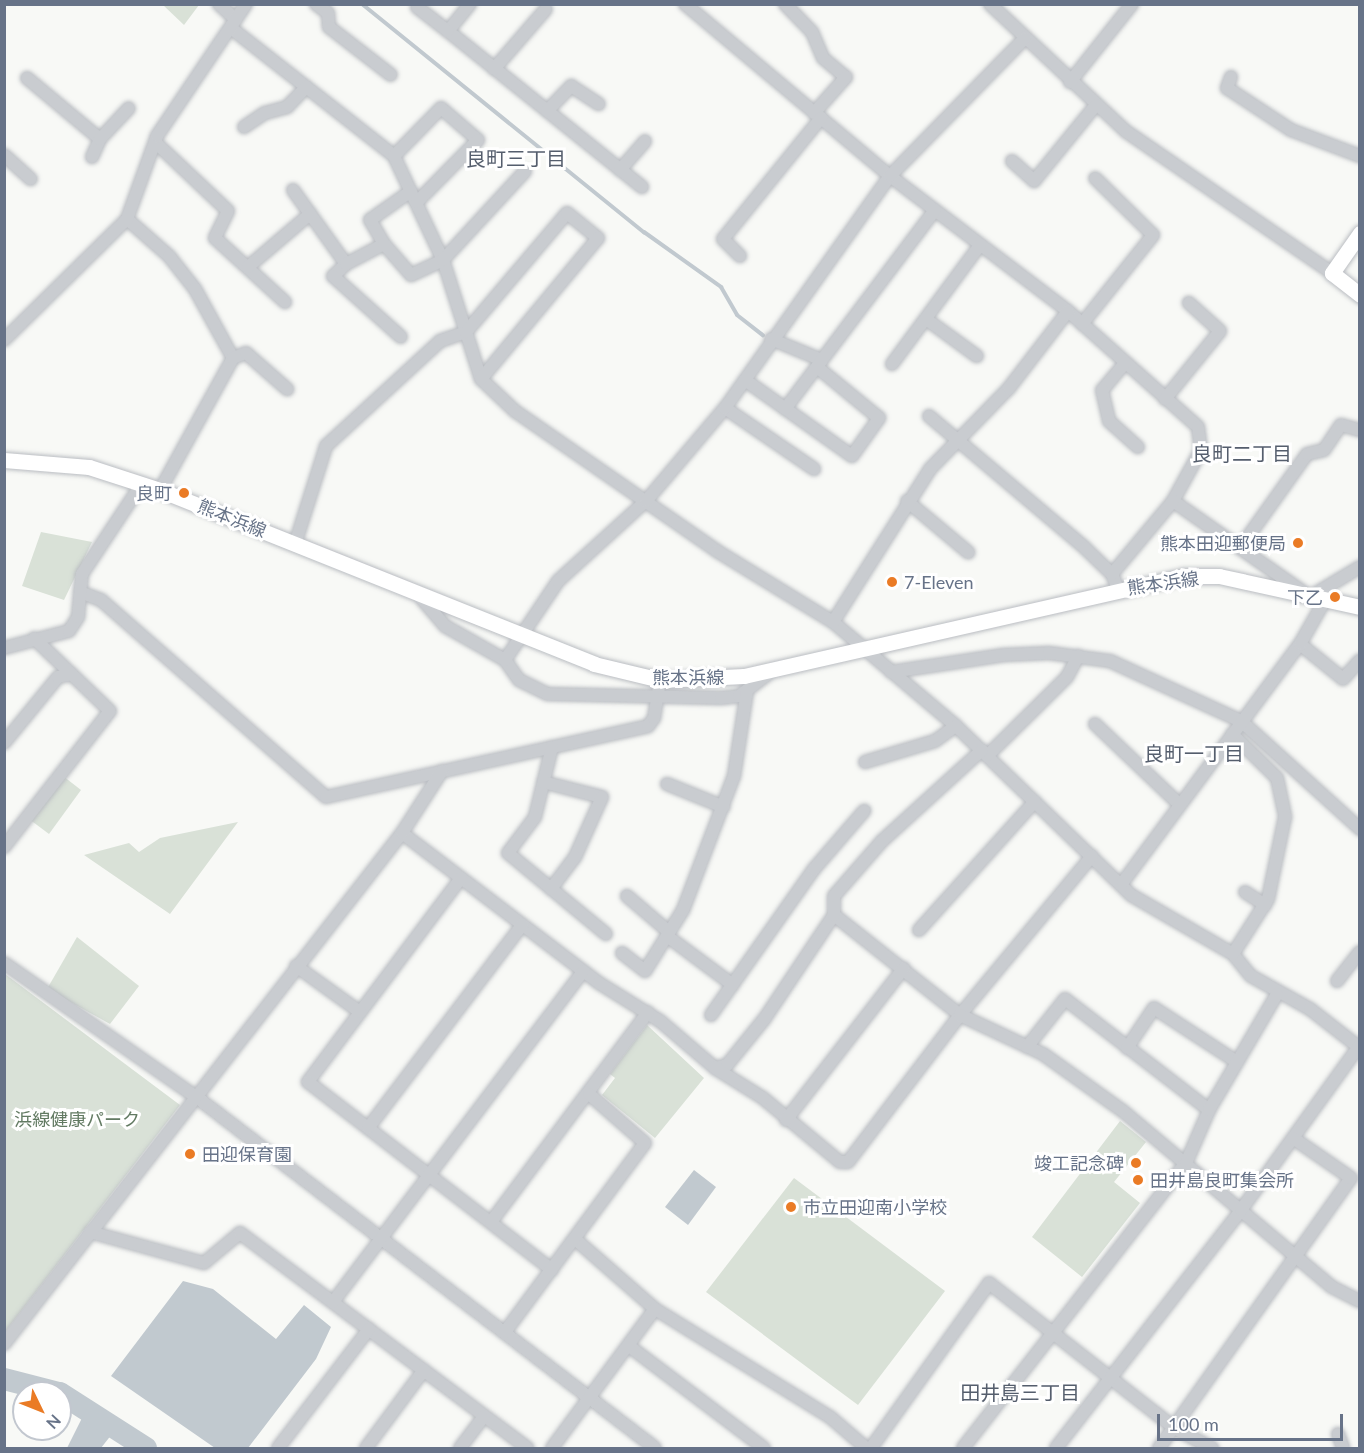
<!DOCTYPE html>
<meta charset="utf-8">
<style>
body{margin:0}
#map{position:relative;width:1364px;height:1453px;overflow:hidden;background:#f8f9f6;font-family:Lato,"Noto Sans JP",sans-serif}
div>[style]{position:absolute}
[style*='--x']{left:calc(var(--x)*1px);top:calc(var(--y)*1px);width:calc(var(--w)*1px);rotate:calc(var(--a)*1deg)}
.green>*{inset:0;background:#d9e1d7}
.water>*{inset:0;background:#c1c9cf}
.stream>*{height:4px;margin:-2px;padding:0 2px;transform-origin:2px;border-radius:2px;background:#c1c9cf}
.river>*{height:22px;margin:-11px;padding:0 11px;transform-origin:11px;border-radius:11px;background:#c1c9cf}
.roads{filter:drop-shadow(0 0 2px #babdc2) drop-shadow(0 0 2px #babdc2)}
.minor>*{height:12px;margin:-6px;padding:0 6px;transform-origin:6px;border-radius:6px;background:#c9ccd0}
.major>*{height:15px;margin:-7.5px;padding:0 7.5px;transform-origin:7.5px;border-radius:7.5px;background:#fff}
.dots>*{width:16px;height:16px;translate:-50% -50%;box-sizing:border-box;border:3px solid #fff;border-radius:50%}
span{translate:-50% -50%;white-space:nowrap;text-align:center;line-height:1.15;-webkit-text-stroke:6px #fff;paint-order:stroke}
.poi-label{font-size:18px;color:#677388}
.right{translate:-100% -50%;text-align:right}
.left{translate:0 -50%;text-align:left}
.street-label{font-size:18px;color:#677388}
.park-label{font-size:18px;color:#627a62}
.neighbourhood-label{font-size:20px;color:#555e6d}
.frame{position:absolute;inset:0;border:6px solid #677388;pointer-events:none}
.north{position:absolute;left:12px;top:1381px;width:60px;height:60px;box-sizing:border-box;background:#fff;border:2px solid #c2c7cf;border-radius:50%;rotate:133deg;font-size:16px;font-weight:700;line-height:24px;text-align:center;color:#677388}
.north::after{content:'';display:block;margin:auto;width:21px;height:27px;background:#ea7b25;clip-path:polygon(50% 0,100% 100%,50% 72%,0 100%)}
.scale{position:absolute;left:1157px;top:1414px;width:186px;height:27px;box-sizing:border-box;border:3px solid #677388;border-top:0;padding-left:8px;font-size:18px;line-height:21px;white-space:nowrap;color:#677388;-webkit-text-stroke:4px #fff;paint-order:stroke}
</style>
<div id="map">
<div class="green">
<i style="clip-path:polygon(163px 5px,199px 5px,184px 25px)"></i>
<i style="clip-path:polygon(41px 532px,92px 542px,64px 600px,22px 586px)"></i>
<i style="clip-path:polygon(63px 776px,81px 790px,49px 834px,29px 819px)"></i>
<i style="clip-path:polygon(238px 822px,170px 914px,84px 855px,129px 843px,139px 852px,160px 838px)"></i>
<i style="clip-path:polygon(77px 937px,139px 986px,110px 1024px,47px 989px)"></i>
<i style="clip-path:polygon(5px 974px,180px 1105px,5px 1332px,4px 1332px)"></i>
<i style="clip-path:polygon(647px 1025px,704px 1078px,655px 1138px,602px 1095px,615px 1078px,610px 1074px)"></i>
<i style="clip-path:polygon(1120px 1121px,1146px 1142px,1114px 1182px,1140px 1203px,1082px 1277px,1032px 1237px)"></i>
<i style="clip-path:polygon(794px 1178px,945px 1291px,858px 1405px,706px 1292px)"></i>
</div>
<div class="water">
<i style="clip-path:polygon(694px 1170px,716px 1187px,688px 1225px,665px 1207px)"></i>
<i style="clip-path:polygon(183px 1281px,213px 1289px,276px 1339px,304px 1305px,331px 1327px,316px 1359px,248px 1448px,215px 1448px,111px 1376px)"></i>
<i style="clip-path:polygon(84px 1414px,112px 1434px,101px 1448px,67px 1448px)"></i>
</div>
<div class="stream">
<i style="--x:362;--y:4;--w:363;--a:39"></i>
<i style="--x:644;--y:232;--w:95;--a:35.5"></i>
<i style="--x:721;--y:287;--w:32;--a:60"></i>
<i style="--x:737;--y:315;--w:33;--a:38"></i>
</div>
<div class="river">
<i style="--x:4;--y:1379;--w:57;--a:14.3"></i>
<i style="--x:60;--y:1393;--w:102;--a:32.6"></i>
</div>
<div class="roads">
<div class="minor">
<i style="--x:219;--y:4;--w:23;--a:43"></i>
<i style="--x:316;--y:4;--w:15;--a:37"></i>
<i style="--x:328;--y:13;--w:14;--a:86"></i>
<i style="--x:329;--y:27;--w:78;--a:37.7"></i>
<i style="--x:470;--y:4;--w:35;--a:129"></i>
<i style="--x:448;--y:31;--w:249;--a:38.8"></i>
<i style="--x:685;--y:4;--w:268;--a:40"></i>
<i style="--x:890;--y:176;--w:223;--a:37.2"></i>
<i style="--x:1068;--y:311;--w:174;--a:41.7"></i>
<i style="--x:1198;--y:427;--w:23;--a:83"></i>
<i style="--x:1201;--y:450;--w:58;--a:118.8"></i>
<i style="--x:1173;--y:501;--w:167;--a:35"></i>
<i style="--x:1310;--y:597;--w:58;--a:-31"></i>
<i style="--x:785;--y:4;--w:39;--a:46"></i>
<i style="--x:812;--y:32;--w:28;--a:67"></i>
<i style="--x:823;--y:58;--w:30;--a:40"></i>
<i style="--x:846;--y:77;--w:48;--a:131.6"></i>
<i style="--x:990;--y:4;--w:187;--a:43.1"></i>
<i style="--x:1127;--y:132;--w:249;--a:34.5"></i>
<i style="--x:417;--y:7;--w:39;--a:38"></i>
<i style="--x:231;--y:28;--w:207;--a:38.1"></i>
<i style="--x:394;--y:156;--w:115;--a:64.8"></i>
<i style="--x:443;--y:260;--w:125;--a:72.3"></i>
<i style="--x:481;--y:379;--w:47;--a:43.3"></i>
<i style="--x:515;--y:411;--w:246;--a:34.7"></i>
<i style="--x:717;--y:551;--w:136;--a:31.5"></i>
<i style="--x:833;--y:622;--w:161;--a:40.2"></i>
<i style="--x:956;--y:726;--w:243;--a:44"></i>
<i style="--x:1131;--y:895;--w:118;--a:30"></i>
<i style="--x:1233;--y:954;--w:28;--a:51"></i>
<i style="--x:1251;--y:976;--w:68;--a:29.2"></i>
<i style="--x:1310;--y:1009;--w:63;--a:38"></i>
<i style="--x:494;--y:69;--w:79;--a:-49.1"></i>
<i style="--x:1231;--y:77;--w:12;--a:110"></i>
<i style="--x:1227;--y:88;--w:77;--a:33.3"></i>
<i style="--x:1291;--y:130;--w:74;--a:20.6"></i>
<i style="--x:27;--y:78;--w:95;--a:39.9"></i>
<i style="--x:1070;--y:82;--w:100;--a:-51.5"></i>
<i style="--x:547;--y:111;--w:35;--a:-46"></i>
<i style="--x:571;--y:86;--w:33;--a:33"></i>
<i style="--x:244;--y:127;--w:25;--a:-34"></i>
<i style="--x:265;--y:113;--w:23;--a:-15"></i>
<i style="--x:287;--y:107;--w:28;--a:-46"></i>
<i style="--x:155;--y:142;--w:100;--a:43.4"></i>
<i style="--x:228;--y:211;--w:30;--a:116"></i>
<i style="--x:215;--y:238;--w:95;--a:42.4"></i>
<i style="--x:4;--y:155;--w:36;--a:42"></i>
<i style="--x:394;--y:156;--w:67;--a:-45.6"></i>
<i style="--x:441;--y:108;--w:49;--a:40.9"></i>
<i style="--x:478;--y:140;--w:87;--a:134.5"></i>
<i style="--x:92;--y:157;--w:20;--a:-66"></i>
<i style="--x:100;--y:139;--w:42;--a:-46.9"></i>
<i style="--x:1012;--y:161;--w:30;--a:42"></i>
<i style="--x:1034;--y:181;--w:98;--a:-50.8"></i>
<i style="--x:620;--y:170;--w:38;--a:-49"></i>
<i style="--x:293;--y:190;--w:91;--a:54.4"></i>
<i style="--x:346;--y:264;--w:18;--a:137"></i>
<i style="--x:333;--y:276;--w:91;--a:41.9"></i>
<i style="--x:127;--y:219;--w:56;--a:41.4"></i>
<i style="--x:169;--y:256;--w:42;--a:51.8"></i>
<i style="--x:195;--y:289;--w:79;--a:61.2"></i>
<i style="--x:233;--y:358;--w:151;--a:118.9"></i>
<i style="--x:384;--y:244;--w:28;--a:-120"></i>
<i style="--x:370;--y:220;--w:50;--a:-35.3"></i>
<i style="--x:740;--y:256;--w:24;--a:-135"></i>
<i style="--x:723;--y:239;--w:156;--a:-51"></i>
<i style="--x:346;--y:264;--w:43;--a:-27.8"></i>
<i style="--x:384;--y:244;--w:41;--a:48.9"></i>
<i style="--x:411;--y:275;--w:35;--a:-25"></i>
<i style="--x:443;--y:260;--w:121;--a:-47.3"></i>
<i style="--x:248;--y:267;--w:82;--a:-40.5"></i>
<i style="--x:926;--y:319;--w:63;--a:36"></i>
<i style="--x:1082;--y:324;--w:114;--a:-51.4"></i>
<i style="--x:1153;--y:235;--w:81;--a:-135.5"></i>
<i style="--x:771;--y:339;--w:55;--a:22.4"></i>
<i style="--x:4;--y:340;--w:173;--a:-44.5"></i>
<i style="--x:127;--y:219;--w:88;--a:-70.1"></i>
<i style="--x:157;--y:136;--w:159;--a:-56"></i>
<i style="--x:233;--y:358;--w:14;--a:-21"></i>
<i style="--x:246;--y:353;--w:55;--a:41.3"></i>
<i style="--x:1125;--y:363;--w:35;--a:130"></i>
<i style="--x:1102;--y:390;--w:32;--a:77"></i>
<i style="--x:1109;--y:421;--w:39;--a:42"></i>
<i style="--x:892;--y:364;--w:148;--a:-53.5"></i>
<i style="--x:745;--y:380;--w:131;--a:35.4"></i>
<i style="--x:852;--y:456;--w:47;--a:-54.6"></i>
<i style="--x:879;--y:418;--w:80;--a:-140.6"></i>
<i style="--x:1165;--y:399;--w:87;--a:-51"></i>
<i style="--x:1220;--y:331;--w:42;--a:-137.9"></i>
<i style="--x:725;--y:408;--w:108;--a:34.4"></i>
<i style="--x:785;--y:409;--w:249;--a:-53"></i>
<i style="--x:929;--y:416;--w:204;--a:40.2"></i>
<i style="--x:1085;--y:548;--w:37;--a:44"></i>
<i style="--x:1112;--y:574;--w:16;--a:68"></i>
<i style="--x:907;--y:501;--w:80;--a:39.9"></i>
<i style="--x:295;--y:544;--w:103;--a:-72.4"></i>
<i style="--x:326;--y:446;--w:155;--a:-42.6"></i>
<i style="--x:440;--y:341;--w:28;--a:-19"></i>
<i style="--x:466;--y:332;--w:156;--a:-49.7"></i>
<i style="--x:567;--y:213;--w:40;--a:39"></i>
<i style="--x:598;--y:238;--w:183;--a:129.7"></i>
<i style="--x:1240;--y:548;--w:115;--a:-54.5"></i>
<i style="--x:1307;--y:454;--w:17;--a:-13"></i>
<i style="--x:1324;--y:450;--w:30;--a:-56"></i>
<i style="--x:1341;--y:425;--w:20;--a:15"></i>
<i style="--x:1112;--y:574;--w:95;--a:-50.1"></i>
<i style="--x:80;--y:592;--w:22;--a:21"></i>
<i style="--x:101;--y:600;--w:299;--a:41.2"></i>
<i style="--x:326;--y:797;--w:330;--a:-12.4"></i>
<i style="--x:648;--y:726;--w:10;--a:-53"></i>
<i style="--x:654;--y:718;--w:38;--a:-81"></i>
<i style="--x:416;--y:592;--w:45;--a:49.5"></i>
<i style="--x:445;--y:626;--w:69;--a:29.5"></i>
<i style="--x:505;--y:660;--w:24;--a:55"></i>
<i style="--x:519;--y:680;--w:32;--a:26"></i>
<i style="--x:548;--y:694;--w:173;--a:1.3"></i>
<i style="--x:721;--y:698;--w:18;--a:-6"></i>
<i style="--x:739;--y:696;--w:46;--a:-37.1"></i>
<i style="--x:833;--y:622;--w:181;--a:-57.6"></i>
<i style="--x:930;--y:469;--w:113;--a:-45.7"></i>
<i style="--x:1009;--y:388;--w:97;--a:-52.5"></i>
<i style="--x:1300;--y:644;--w:55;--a:39.1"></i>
<i style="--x:1343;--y:679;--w:25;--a:-48"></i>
<i style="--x:4;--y:648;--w:67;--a:-14.7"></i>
<i style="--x:69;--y:631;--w:17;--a:-57"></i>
<i style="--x:78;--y:617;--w:43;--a:-84.7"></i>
<i style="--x:82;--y:574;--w:107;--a:-56.5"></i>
<i style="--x:505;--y:660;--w:95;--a:-56.1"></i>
<i style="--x:558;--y:581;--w:119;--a:-42.3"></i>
<i style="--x:646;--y:501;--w:122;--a:-49.7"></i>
<i style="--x:725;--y:408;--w:285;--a:-54.6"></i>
<i style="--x:890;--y:176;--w:193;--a:-45.6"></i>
<i style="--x:891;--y:672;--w:114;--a:-8.6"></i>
<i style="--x:1004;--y:655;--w:45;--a:-2.5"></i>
<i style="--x:1049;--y:653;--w:62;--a:7.5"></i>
<i style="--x:1110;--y:661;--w:144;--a:24.6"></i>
<i style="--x:1241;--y:721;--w:161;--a:42.2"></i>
<i style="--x:1095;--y:724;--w:117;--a:43.6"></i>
<i style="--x:1232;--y:734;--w:63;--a:44.4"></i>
<i style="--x:1277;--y:778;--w:40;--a:78"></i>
<i style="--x:1285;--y:817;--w:84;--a:101.7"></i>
<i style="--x:1268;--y:899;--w:65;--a:122.5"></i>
<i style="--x:4;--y:743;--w:85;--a:-50.7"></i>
<i style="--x:58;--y:677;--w:14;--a:-12"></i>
<i style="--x:552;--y:747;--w:72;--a:103.7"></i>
<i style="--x:535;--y:817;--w:45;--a:126.9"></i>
<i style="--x:508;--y:853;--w:127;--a:39.6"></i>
<i style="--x:988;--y:755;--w:111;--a:-44.6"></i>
<i style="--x:1067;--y:677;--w:24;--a:-62"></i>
<i style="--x:865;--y:762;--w:73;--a:-16.7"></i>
<i style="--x:935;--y:741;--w:26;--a:-36"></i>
<i style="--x:543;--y:782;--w:61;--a:14.3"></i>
<i style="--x:602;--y:797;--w:66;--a:114.2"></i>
<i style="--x:575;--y:857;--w:40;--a:127"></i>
<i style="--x:667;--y:784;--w:61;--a:22"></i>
<i style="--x:402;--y:833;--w:248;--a:37.3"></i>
<i style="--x:599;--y:983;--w:72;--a:31.9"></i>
<i style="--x:660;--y:1021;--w:72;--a:40.5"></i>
<i style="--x:715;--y:1068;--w:12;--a:-14"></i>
<i style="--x:727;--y:1065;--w:60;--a:-51"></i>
<i style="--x:765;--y:1018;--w:124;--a:-56.2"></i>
<i style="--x:834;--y:915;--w:161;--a:38.4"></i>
<i style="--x:960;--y:1015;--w:185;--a:127.3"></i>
<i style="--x:848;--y:1162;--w:8;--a:180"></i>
<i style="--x:840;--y:1162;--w:100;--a:-140.3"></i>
<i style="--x:763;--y:1098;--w:57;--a:-148"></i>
<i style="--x:4;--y:847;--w:172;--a:-52.1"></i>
<i style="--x:110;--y:711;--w:105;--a:-136.2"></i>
<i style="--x:1092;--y:856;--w:207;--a:129.7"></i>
<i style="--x:960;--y:1015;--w:92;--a:25.2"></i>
<i style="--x:1043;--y:1054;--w:100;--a:35.6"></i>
<i style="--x:1124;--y:1112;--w:272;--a:40.1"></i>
<i style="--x:1332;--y:1287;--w:31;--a:27"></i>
<i style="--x:461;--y:878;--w:255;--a:126.9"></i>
<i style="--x:308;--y:1082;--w:308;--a:37.6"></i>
<i style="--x:1123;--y:882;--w:297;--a:-53.4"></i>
<i style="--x:1300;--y:644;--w:51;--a:-60.4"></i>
<i style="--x:1245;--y:892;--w:24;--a:33"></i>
<i style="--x:627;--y:896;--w:55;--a:40.6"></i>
<i style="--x:834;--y:915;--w:19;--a:-90"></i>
<i style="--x:834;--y:896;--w:73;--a:-48.9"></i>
<i style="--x:882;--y:841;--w:135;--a:-42.3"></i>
<i style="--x:919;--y:930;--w:173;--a:-48"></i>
<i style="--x:667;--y:936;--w:82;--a:36.6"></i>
<i style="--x:622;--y:953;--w:29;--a:38"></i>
<i style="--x:645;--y:971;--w:72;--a:-58.1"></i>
<i style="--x:683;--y:910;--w:143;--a:-69.2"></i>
<i style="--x:734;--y:776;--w:86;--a:-81.3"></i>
<i style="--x:4;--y:963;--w:233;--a:34.9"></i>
<i style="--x:195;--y:1096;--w:579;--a:37.42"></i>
<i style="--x:296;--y:966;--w:79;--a:35.7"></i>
<i style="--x:1337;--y:981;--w:37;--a:-52"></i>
<i style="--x:711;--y:1015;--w:179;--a:-54.8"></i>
<i style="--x:814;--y:869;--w:77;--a:-49.2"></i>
<i style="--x:1027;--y:1047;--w:61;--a:-51.6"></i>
<i style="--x:1065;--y:999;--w:182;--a:37.6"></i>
<i style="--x:1127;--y:1048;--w:48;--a:-56"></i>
<i style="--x:1154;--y:1008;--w:99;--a:33"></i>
<i style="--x:786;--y:1120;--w:192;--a:-52.2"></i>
<i style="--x:368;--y:1128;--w:255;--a:-52.8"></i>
<i style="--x:491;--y:1222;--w:262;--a:-53.2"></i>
<i style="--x:90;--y:1232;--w:118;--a:15.2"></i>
<i style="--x:204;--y:1263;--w:47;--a:-39.8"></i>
<i style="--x:240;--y:1233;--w:359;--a:36.8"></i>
<i style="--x:575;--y:1239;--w:106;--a:41.2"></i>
<i style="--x:655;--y:1309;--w:206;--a:31.7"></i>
<i style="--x:830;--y:1417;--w:48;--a:40.7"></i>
<i style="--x:333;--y:1302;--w:415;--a:-52.9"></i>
<i style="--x:505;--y:1332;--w:235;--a:-53.5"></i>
<i style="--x:645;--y:1143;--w:74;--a:-138.8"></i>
<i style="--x:4;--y:1344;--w:648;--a:-52.09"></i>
<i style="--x:402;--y:833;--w:74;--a:-57.2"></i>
<i style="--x:629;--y:1346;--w:169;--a:37.1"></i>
<i style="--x:1338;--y:1434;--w:15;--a:70"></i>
<i style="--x:278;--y:1448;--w:150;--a:-52.6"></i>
<i style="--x:366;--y:1448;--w:97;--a:-53.4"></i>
<i style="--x:460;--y:1448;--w:40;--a:-53"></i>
<i style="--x:552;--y:1448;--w:173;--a:-53.5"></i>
<i style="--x:871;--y:1448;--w:203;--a:-54.4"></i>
<i style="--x:989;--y:1283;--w:237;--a:38"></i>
<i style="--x:1176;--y:1429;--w:41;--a:27.8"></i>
<i style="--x:963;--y:1448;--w:362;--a:-52"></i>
<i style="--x:1186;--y:1163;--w:58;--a:-66.5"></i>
<i style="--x:1209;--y:1110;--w:134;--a:-59.6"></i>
<i style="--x:1056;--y:1448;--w:301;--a:-52.1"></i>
<i style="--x:1241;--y:1210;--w:203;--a:-54.2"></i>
<i style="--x:1159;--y:1448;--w:331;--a:-54.6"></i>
<i style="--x:1351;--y:1178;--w:70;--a:-145.4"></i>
</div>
<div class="major">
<i style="--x:1360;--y:233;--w:49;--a:125"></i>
<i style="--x:1332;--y:273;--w:36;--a:38"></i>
<i style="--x:4;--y:460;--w:85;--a:4.7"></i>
<i style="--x:89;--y:467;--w:75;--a:17.9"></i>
<i style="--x:160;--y:490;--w:468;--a:21.8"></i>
<i style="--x:594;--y:664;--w:68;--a:13.6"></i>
<i style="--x:660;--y:680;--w:84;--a:-2.7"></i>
<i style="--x:744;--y:676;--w:450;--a:-12.8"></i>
<i style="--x:1183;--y:576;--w:36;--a:0"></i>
<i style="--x:1219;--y:576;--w:144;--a:12.4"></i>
</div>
</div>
<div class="dots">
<i style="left:184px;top:493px;background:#ea7b25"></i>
<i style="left:1298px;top:543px;background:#ea7b25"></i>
<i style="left:892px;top:582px;background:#ea7b25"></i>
<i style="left:1335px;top:597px;background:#ea7b25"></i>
<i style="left:190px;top:1154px;background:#ea7b25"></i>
<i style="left:1136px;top:1163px;background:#ea7b25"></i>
<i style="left:1138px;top:1180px;background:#ea7b25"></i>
<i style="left:791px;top:1207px;background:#ea7b25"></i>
</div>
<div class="poi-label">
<span class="right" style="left:172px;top:493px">良町</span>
<span class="right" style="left:1286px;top:543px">熊本田迎郵便局</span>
<span class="left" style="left:904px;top:582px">7-Eleven</span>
<span class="right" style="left:1323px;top:597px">下乙</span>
<span class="left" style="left:202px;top:1154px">田迎保育園</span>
<span class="right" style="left:1124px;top:1163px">竣工記念碑</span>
<span class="left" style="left:1150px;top:1180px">田井島良町集会所</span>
<span class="left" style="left:803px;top:1207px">市立田迎南小学校</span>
</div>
<div class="street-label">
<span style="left:232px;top:518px;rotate:22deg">熊本浜線</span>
<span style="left:1163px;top:583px;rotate:-8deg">熊本浜線</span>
<span style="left:688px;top:677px">熊本浜線</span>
</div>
<div class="park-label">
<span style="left:77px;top:1119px">浜線健康パーク</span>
</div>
<div class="neighbourhood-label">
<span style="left:516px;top:158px">良町三丁目</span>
<span style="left:1242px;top:453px">良町二丁目</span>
<span style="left:1194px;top:753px">良町一丁目</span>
<span style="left:1020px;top:1392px">田井島三丁目</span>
</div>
<div class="frame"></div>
<div class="north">N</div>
<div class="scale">100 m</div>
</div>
